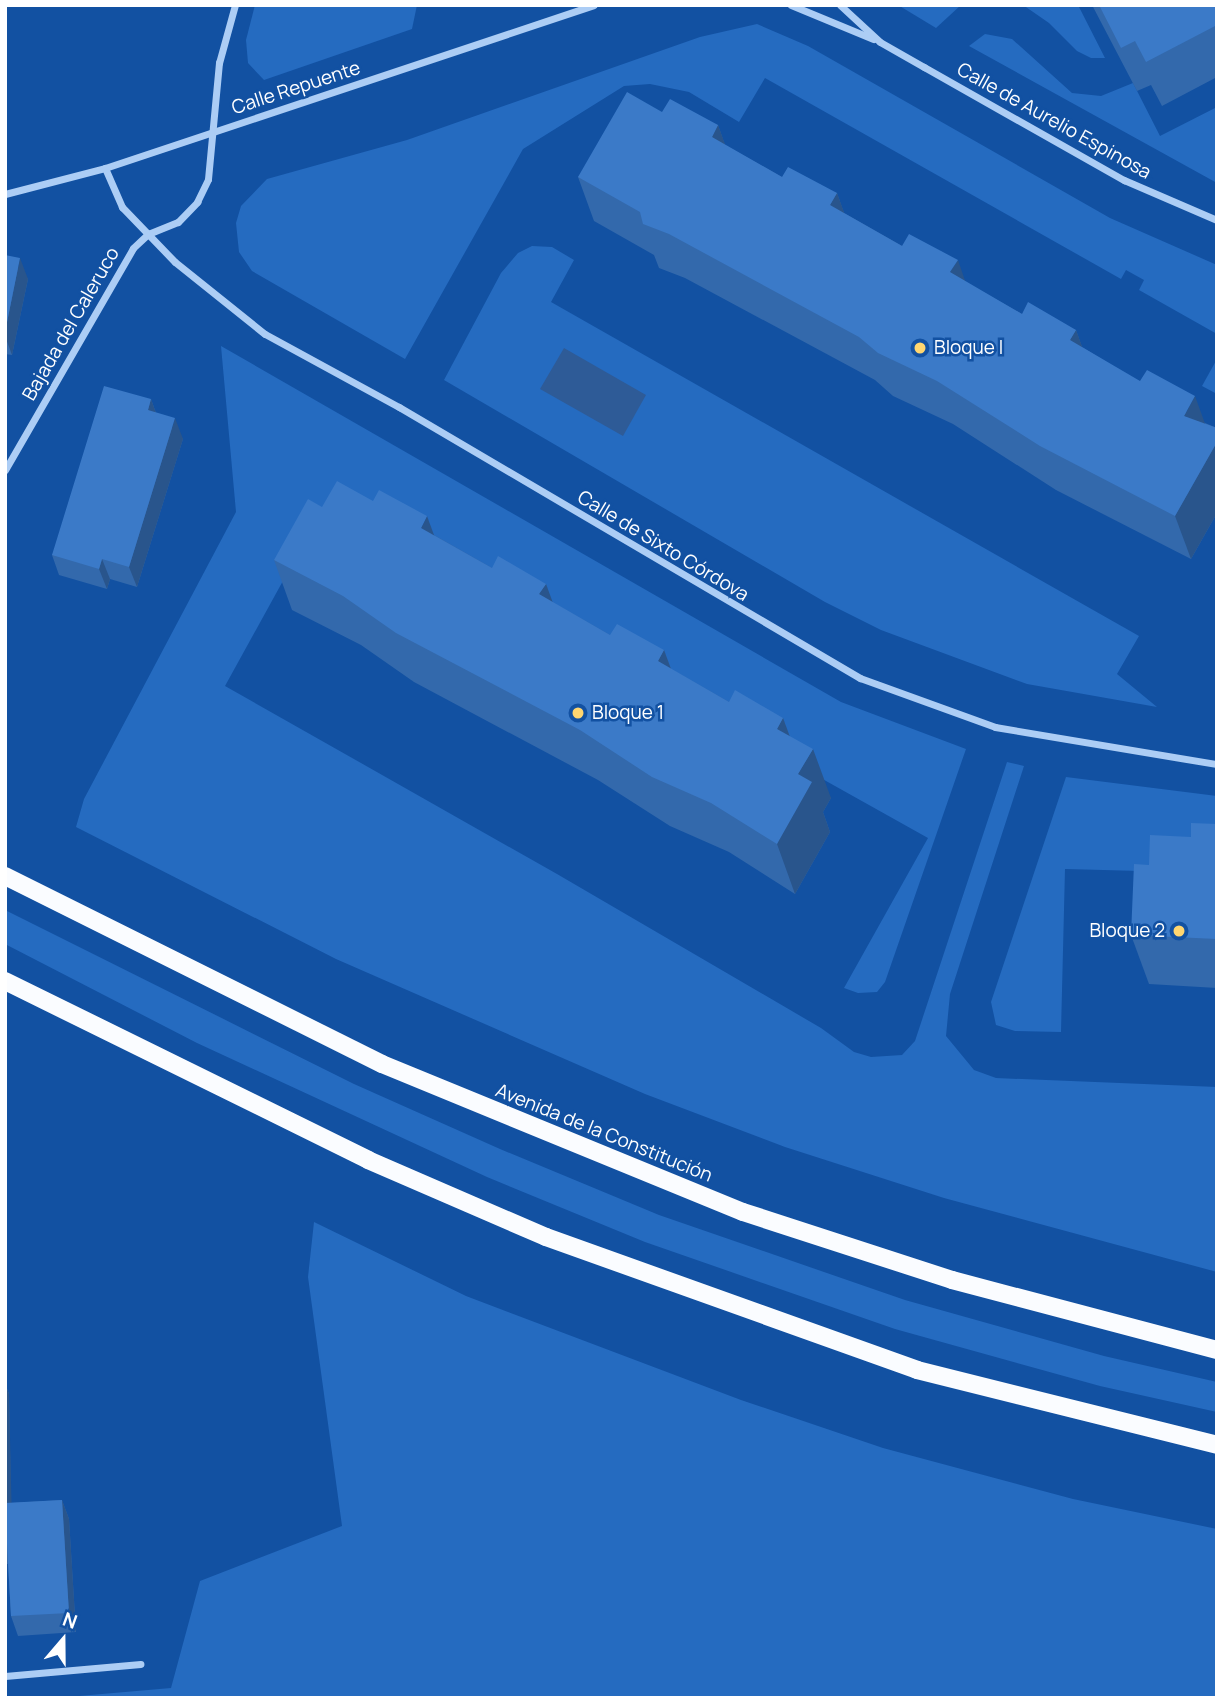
<!DOCTYPE html>
<meta charset="utf-8">
<style>
body{margin:0}
#map{position:relative;width:1222px;height:1703px;overflow:hidden;background:#1251a2;font-family:Manrope,sans-serif}
div>[style]{position:absolute}
[style*='--x']{left:calc(var(--x)*1px);top:calc(var(--y)*1px);width:calc(var(--w)*1px);rotate:calc(var(--a)*1deg)}
.green>*{inset:0;background:#256bc0}
.water>*{inset:0;background:#2e5b97}
.street>*{height:7px;margin:-3.5px;padding:0 3.5px;transform-origin:3.5px;border-radius:3.5px;background:#accdf5}
.primary>*{height:18px;margin:-9px;padding:0 9px;transform-origin:9px;border-radius:9px;background:#fafcff}
.wall>*{inset:0;background:#3369ac}
.shaded-wall>*{inset:0;background:#29558c}
.building>*{inset:0;background:#3b7ac8}
.dots>*{width:19px;height:19px;translate:-50% -50%;box-sizing:border-box;border:4px solid #1251a2;border-radius:50%}
span{translate:-50% -50%;white-space:nowrap;text-align:center;line-height:1.15;-webkit-text-stroke:5px #1251a2;paint-order:stroke}
.street-label{font-size:19px;color:#fff}
.poi-label{font-size:19px;color:#fff}
.left{translate:0 -50%;text-align:left}
.right{translate:-100% -50%;text-align:right}
.frame{position:absolute;inset:0;border:7px solid #fff;pointer-events:none}
.north{position:absolute;left:28px;top:1605px;width:70px;height:70px;-webkit-text-stroke:5px #1251a2;paint-order:stroke;rotate:20deg;font-size:19px;font-weight:700;line-height:28px;text-align:center;color:#fff}
.north::after{content:'';display:block;margin:auto;width:24px;height:32px;background:#fff;clip-path:polygon(50% 0,100% 100%,50% 72%,0 100%)}
</style>
<div id="map">
<div class="green">
<i style="clip-path:polygon(255px 5px,417px 5px,412px 29px,264px 80px,248px 63px,246px 40px)"></i>
<i style="clip-path:polygon(898px 5px,961px 5px,936px 28px)"></i>
<i style="clip-path:polygon(1023px 5px,1078px 5px,1105px 58px,1091px 58px,1077px 51px,1049px 23px)"></i>
<i style="clip-path:polygon(757px 24px,808px 46px,1110px 218px,1217px 265px,1217px 334px,1139px 290px,1144px 280px,1126px 270px,1121px 279px,765px 78px,739px 122px,689px 92px,650px 84px,624px 86px,523px 149px,405px 359px,252px 271px,239px 252px,236px 223px,241px 206px,267px 179px,407px 140px,700px 37px)"></i>
<i style="clip-path:polygon(985px 34px,1012px 39px,1072px 93px,1101px 96px,1133px 83px,1160px 136px,1217px 107px,1217px 183px,969px 46px)"></i>
<i style="clip-path:polygon(532px 246px,552px 247px,574px 260px,551px 302px,1139px 636px,1117px 674px,1157px 707px,1027px 684px,881px 630px,825px 602px,444px 380px,501px 273px,518px 253px)"></i>
<i style="clip-path:polygon(221px 346px,841px 702px,966px 749px,885px 982px,877px 992px,858px 993px,844px 988px,928px 838px,801px 767px,295px 559px,225px 686px,557px 874px,821px 1028px,854px 1052px,871px 1057px,902px 1055px,915px 1041px,1007px 762px,1024px 766px,950px 994px,946px 1036px,974px 1070px,996px 1078px,1217px 1087px,1217px 1272px,944px 1198px,785px 1147px,645px 1094px,336px 959px,76px 827px,84px 799px,236px 512px)"></i>
<i style="clip-path:polygon(1217px 359px,1217px 394px,1202px 386px)"></i>
<i style="clip-path:polygon(1066px 777px,1217px 796px,1217px 873px,1065px 869px,1061px 1032px,1015px 1031px,996px 1025px,991px 1002px)"></i>
<i style="clip-path:polygon(5px 910px,354px 1084px,500px 1149px,659px 1215px,905px 1300px,1104px 1356px,1217px 1382px,1217px 1412px,1100px 1386px,895px 1329px,645px 1242px,487px 1177px,197px 1043px,5px 944px)"></i>
<i style="clip-path:polygon(314px 1222px,466px 1296px,741px 1400px,883px 1448px,1073px 1499px,1217px 1529px,1217px 1698px,56px 1698px,171px 1688px,200px 1581px,342px 1526px,308px 1277px)"></i>
</div>
<div class="water">
<i style="clip-path:polygon(564px 348px,646px 395px,623px 436px,540px 389px)"></i>
</div>
<div class="street">
<i style="--x:791;--y:5;--w:89;--a:22.5"></i>
<i style="--x:840;--y:5;--w:54;--a:42.8"></i>
<i style="--x:880;--y:42;--w:51;--a:29.6"></i>
<i style="--x:924;--y:67;--w:230;--a:29.5"></i>
<i style="--x:1124;--y:180;--w:101;--a:23.3"></i>
<i style="--x:105;--y:168;--w:43;--a:66.4"></i>
<i style="--x:122;--y:207;--w:76;--a:46.1"></i>
<i style="--x:175;--y:262;--w:115;--a:38.7"></i>
<i style="--x:265;--y:334;--w:153;--a:28.6"></i>
<i style="--x:399;--y:407;--w:535;--a:30.45"></i>
<i style="--x:860;--y:678;--w:144;--a:19.9"></i>
<i style="--x:995;--y:727;--w:225;--a:9.5"></i>
<i style="--x:5;--y:194;--w:103;--a:-14.6"></i>
<i style="--x:105;--y:168;--w:515;--a:-18.43"></i>
<i style="--x:5;--y:470;--w:256;--a:-60"></i>
<i style="--x:133;--y:248;--w:21;--a:-43"></i>
<i style="--x:148;--y:234;--w:32;--a:-22"></i>
<i style="--x:178;--y:222;--w:28;--a:-46"></i>
<i style="--x:197;--y:202;--w:25;--a:-64"></i>
<i style="--x:208;--y:179;--w:117;--a:-84.6"></i>
<i style="--x:219;--y:63;--w:60;--a:-74.6"></i>
<i style="--x:5;--y:1676;--w:136;--a:-5.1"></i>
</div>
<div class="primary">
<i style="--x:5;--y:876;--w:421;--a:26.5"></i>
<i style="--x:382;--y:1064;--w:390;--a:22.3"></i>
<i style="--x:743;--y:1212;--w:220;--a:18"></i>
<i style="--x:952;--y:1280;--w:274;--a:14.8"></i>
<i style="--x:5;--y:981;--w:405;--a:26.2"></i>
<i style="--x:368;--y:1160;--w:194;--a:23.4"></i>
<i style="--x:546;--y:1237;--w:394;--a:19.7"></i>
<i style="--x:917;--y:1370;--w:309;--a:14"></i>
</div>
<div class="wall">
<i style="clip-path:polygon(1092px 5px,1217px 5px,1217px 77px,1162px 106px,1151px 85px,1137px 91px)"></i>
<i style="clip-path:polygon(662px 112px,718px 125px,725px 145px,782px 177px,837px 193px,844px 213px,1022px 314px,1076px 330px,1082px 347px,1205px 423px,1217px 428px,1217px 513px,1191px 559px,1056px 490px,953px 424px,893px 396px,875px 380px,685px 278px,659px 268px,654px 255px,594px 221px,578px 177px)"></i>
<i style="clip-path:polygon(5px 255px,28px 279px,12px 355px,5px 354px)"></i>
<i style="clip-path:polygon(151px 399px,156px 413px,183px 439px,137px 587px,110px 579px,107px 589px,59px 575px,52px 555px)"></i>
<i style="clip-path:polygon(322px 507px,434px 535px,492px 568px,546px 584px,552px 602px,610px 635px,664px 650px,671px 669px,729px 702px,783px 718px,789px 735px,831px 798px,823px 812px,830px 832px,795px 894px,729px 852px,670px 826px,598px 780px,414px 682px,361px 645px,292px 610px,274px 560px)"></i>
<i style="clip-path:polygon(1217px 824px,1217px 988px,1149px 984px,1131px 935px,1149px 865px)"></i>
<i style="clip-path:polygon(5px 1383px,9px 1394px,11px 1503px,62px 1500px,69px 1519px,76px 1632px,18px 1636px,11px 1616px,8px 1564px,5px 1564px)"></i>
</div>
<div class="shaded-wall">
<i style="clip-path:polygon(718px 125px,734px 169px,712px 137px)"></i>
<i style="clip-path:polygon(837px 193px,853px 237px,830px 205px)"></i>
<i style="clip-path:polygon(20px 258px,28px 279px,12px 355px,5px 336px,5px 332px)"></i>
<i style="clip-path:polygon(958px 260px,973px 304px,950px 272px)"></i>
<i style="clip-path:polygon(1076px 330px,1092px 374px,1070px 340px)"></i>
<i style="clip-path:polygon(1195px 396px,1211px 440px,1184px 416px)"></i>
<i style="clip-path:polygon(151px 399px,158px 419px,148px 410px)"></i>
<i style="clip-path:polygon(175px 418px,183px 439px,137px 587px,129px 567px)"></i>
<i style="clip-path:polygon(1217px 442px,1217px 513px,1191px 559px,1175px 516px)"></i>
<i style="clip-path:polygon(427px 516px,445px 565px,421px 528px)"></i>
<i style="clip-path:polygon(102px 559px,110px 579px,107px 589px,99px 569px)"></i>
<i style="clip-path:polygon(546px 584px,564px 633px,539px 594px)"></i>
<i style="clip-path:polygon(664px 650px,682px 699px,658px 661px)"></i>
<i style="clip-path:polygon(783px 718px,801px 767px,777px 729px)"></i>
<i style="clip-path:polygon(813px 749px,831px 798px,823px 812px,830px 832px,795px 894px,777px 844px,798px 774px)"></i>
<i style="clip-path:polygon(5px 1383px,9px 1394px,12px 1523px,5px 1505px)"></i>
<i style="clip-path:polygon(62px 1500px,69px 1519px,76px 1632px,69px 1613px)"></i>
</div>
<div class="building">
<i style="clip-path:polygon(1099px 5px,1217px 5px,1217px 25px,1146px 62px,1135px 41px,1121px 48px)"></i>
<i style="clip-path:polygon(627px 92px,662px 112px,670px 99px,718px 125px,712px 137px,782px 177px,788px 167px,837px 193px,830px 205px,902px 246px,909px 234px,958px 260px,950px 272px,1022px 314px,1028px 302px,1076px 330px,1070px 340px,1140px 381px,1147px 370px,1195px 396px,1184px 416px,1217px 428px,1217px 442px,1175px 516px,1040px 446px,937px 381px,878px 353px,859px 337px,669px 234px,643px 224px,640px 212px,578px 177px)"></i>
<i style="clip-path:polygon(5px 255px,20px 258px,5px 332px)"></i>
<i style="clip-path:polygon(104px 386px,151px 399px,148px 410px,175px 418px,129px 567px,102px 559px,99px 569px,52px 555px)"></i>
<i style="clip-path:polygon(337px 481px,373px 501px,379px 490px,427px 516px,421px 528px,492px 568px,498px 556px,546px 584px,539px 594px,610px 635px,617px 624px,664px 650px,658px 661px,729px 702px,735px 690px,783px 718px,777px 729px,813px 749px,798px 774px,812px 782px,777px 844px,711px 803px,652px 777px,580px 730px,396px 633px,343px 596px,274px 560px,308px 499px,322px 507px)"></i>
<i style="clip-path:polygon(1191px 823px,1217px 824px,1217px 939px,1131px 935px,1134px 864px,1149px 865px,1150px 835px,1191px 837px)"></i>
<i style="clip-path:polygon(62px 1500px,69px 1613px,11px 1616px,7px 1544px,5px 1544px,5px 1503px)"></i>
</div>
<div class="dots">
<i style="left:920px;top:348px;background:#ffd670"></i>
<i style="left:578px;top:713px;background:#ffd670"></i>
<i style="left:1179px;top:931px;background:#ffd670"></i>
</div>
<div class="street-label">
<span style="left:296px;top:88px;rotate:-18deg">Calle Repuente</span>
<span style="left:1054px;top:121px;rotate:29deg">Calle de Aurelio Espinosa</span>
<span style="left:71px;top:324px;rotate:-60deg">Bajada del Caleruco</span>
<span style="left:663px;top:546px;rotate:31deg">Calle de Sixto Córdova</span>
<span style="left:604px;top:1133px;rotate:22deg">Avenida de la Constitución</span>
</div>
<div class="poi-label">
<span class="left" style="left:934px;top:348px">Bloque I</span>
<span class="left" style="left:592px;top:713px">Bloque 1</span>
<span class="right" style="left:1165px;top:931px">Bloque 2</span>
</div>
<div class="frame"></div>
<div class="north">N</div>
</div>
